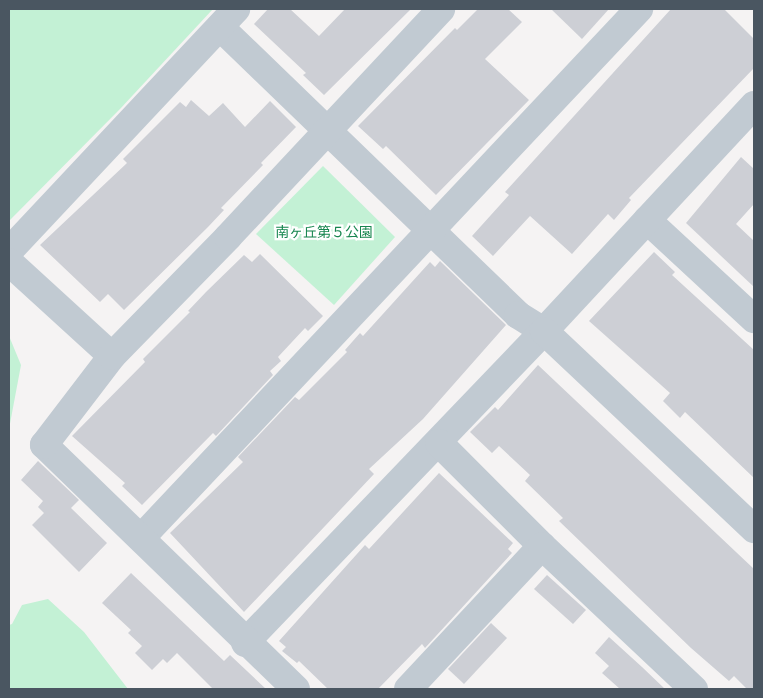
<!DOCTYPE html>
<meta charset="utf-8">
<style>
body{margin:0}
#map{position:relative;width:763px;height:698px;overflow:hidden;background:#f5f3f3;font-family:"Varela Round","Noto Sans JP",sans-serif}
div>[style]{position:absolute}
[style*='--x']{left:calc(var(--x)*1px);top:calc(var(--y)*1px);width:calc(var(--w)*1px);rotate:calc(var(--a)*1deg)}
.green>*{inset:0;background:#c3f1d5}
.building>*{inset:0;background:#cdcfd5}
.minor>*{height:28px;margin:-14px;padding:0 14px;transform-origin:14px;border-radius:14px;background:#c1cad2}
.tertiary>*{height:28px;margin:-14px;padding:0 14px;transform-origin:14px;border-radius:14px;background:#c1cad2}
span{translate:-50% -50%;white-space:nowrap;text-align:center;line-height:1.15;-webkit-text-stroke:4.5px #fff;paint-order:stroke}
.park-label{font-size:14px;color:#17864f}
.frame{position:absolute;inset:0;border:10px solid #4a5661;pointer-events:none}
</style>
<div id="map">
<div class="green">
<i style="clip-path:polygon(9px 9px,213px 9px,120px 109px,9px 221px)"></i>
<i style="clip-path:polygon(323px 166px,395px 237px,334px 305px,256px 234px)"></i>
<i style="clip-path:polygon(9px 336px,21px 365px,9px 429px)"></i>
<i style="clip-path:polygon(48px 599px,84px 632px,128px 689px,9px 689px,9px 625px,12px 624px,22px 605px)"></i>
</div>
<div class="building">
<i style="clip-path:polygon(268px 9px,290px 9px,319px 36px,345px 9px,411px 9px,324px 95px,303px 75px,306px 73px,254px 24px)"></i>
<i style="clip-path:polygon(478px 9px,508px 9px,522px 22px,485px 59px,529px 100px,436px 195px,386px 146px,383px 149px,358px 126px,455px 28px,457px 30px)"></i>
<i style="clip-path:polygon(551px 9px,609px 9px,582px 39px)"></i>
<i style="clip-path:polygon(671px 9px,724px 9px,754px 39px,754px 68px,629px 198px,631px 200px,614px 220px,608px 214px,572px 254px,530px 216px,493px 256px,472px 236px,509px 195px,505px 192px)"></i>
<i style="clip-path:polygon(191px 100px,209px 116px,223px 103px,245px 127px,270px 101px,296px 127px,261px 163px,263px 165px,221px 208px,224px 210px,208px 227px,124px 310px,108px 294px,100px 302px,40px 245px,127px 163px,123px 159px,180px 102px,186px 107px)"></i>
<i style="clip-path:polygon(741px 157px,754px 169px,754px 204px,736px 224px,754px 241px,754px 287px,686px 223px)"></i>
<i style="clip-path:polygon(654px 252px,675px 272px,672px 275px,754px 350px,754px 478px,685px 412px,680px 418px,663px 401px,670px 393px,589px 321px)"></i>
<i style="clip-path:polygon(260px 254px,323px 316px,308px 331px,305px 328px,278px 357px,281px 361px,270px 371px,273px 375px,216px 436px,213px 433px,142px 505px,122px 486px,125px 483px,72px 436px,145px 362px,143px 359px,190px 312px,188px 311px,206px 292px,244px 255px,252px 262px)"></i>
<i style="clip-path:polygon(440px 261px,506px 325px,423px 419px,369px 469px,374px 474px,244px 612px,170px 533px,243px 462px,238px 457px,295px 397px,299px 400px,347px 352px,345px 350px,360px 333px,363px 336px,430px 262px,435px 267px)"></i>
<i style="clip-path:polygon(538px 365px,754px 569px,754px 689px,747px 689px,734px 676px,729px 681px,691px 648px,559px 521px,563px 518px,525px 481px,530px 475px,499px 446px,492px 453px,470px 432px,495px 407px,498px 410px)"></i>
<i style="clip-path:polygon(38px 461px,79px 500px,71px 508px,107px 543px,79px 572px,32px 525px,44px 513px,38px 507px,43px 501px,21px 480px)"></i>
<i style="clip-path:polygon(439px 473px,513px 543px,508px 549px,512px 553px,425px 648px,422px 644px,378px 689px,328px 689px,299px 661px,297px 663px,282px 651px,286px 647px,279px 641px,365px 545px,369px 549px)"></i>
<i style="clip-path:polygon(131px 573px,224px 661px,230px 655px,266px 689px,213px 689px,177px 653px,167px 663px,163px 659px,152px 670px,135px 653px,142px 646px,128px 633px,131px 630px,102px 603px)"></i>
<i style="clip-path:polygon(547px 575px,586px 610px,573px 624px,534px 589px)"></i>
<i style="clip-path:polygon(491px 623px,507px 638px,464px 684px,448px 669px)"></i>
<i style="clip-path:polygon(609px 637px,642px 667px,665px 689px,620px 689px,602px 673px,609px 666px,595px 653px)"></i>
</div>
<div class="minor">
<i style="--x:220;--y:27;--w:414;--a:44"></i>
<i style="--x:518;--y:315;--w:31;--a:32"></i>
<i style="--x:544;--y:331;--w:432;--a:133.8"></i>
<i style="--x:647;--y:220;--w:146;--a:42.8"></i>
<i style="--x:9;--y:251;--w:332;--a:-46.8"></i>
<i style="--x:9;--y:262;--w:139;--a:42.4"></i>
<i style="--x:439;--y:443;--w:146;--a:45"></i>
<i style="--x:141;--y:538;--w:727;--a:-46.73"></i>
<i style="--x:296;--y:689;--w:351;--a:-135.9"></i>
<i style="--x:44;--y:445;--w:112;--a:-52.6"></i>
<i style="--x:112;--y:356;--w:166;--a:-45.7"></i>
<i style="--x:228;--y:237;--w:312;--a:-46.9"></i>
<i style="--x:408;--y:689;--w:196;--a:-46.9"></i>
<i style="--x:542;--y:546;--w:209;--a:43.3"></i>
</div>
<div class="tertiary">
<i style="--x:754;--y:105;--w:309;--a:132.9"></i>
<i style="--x:544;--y:331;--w:289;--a:43.3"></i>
</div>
<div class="park-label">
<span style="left:324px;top:233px">南ヶ丘第５公園</span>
</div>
<div class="frame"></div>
</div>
